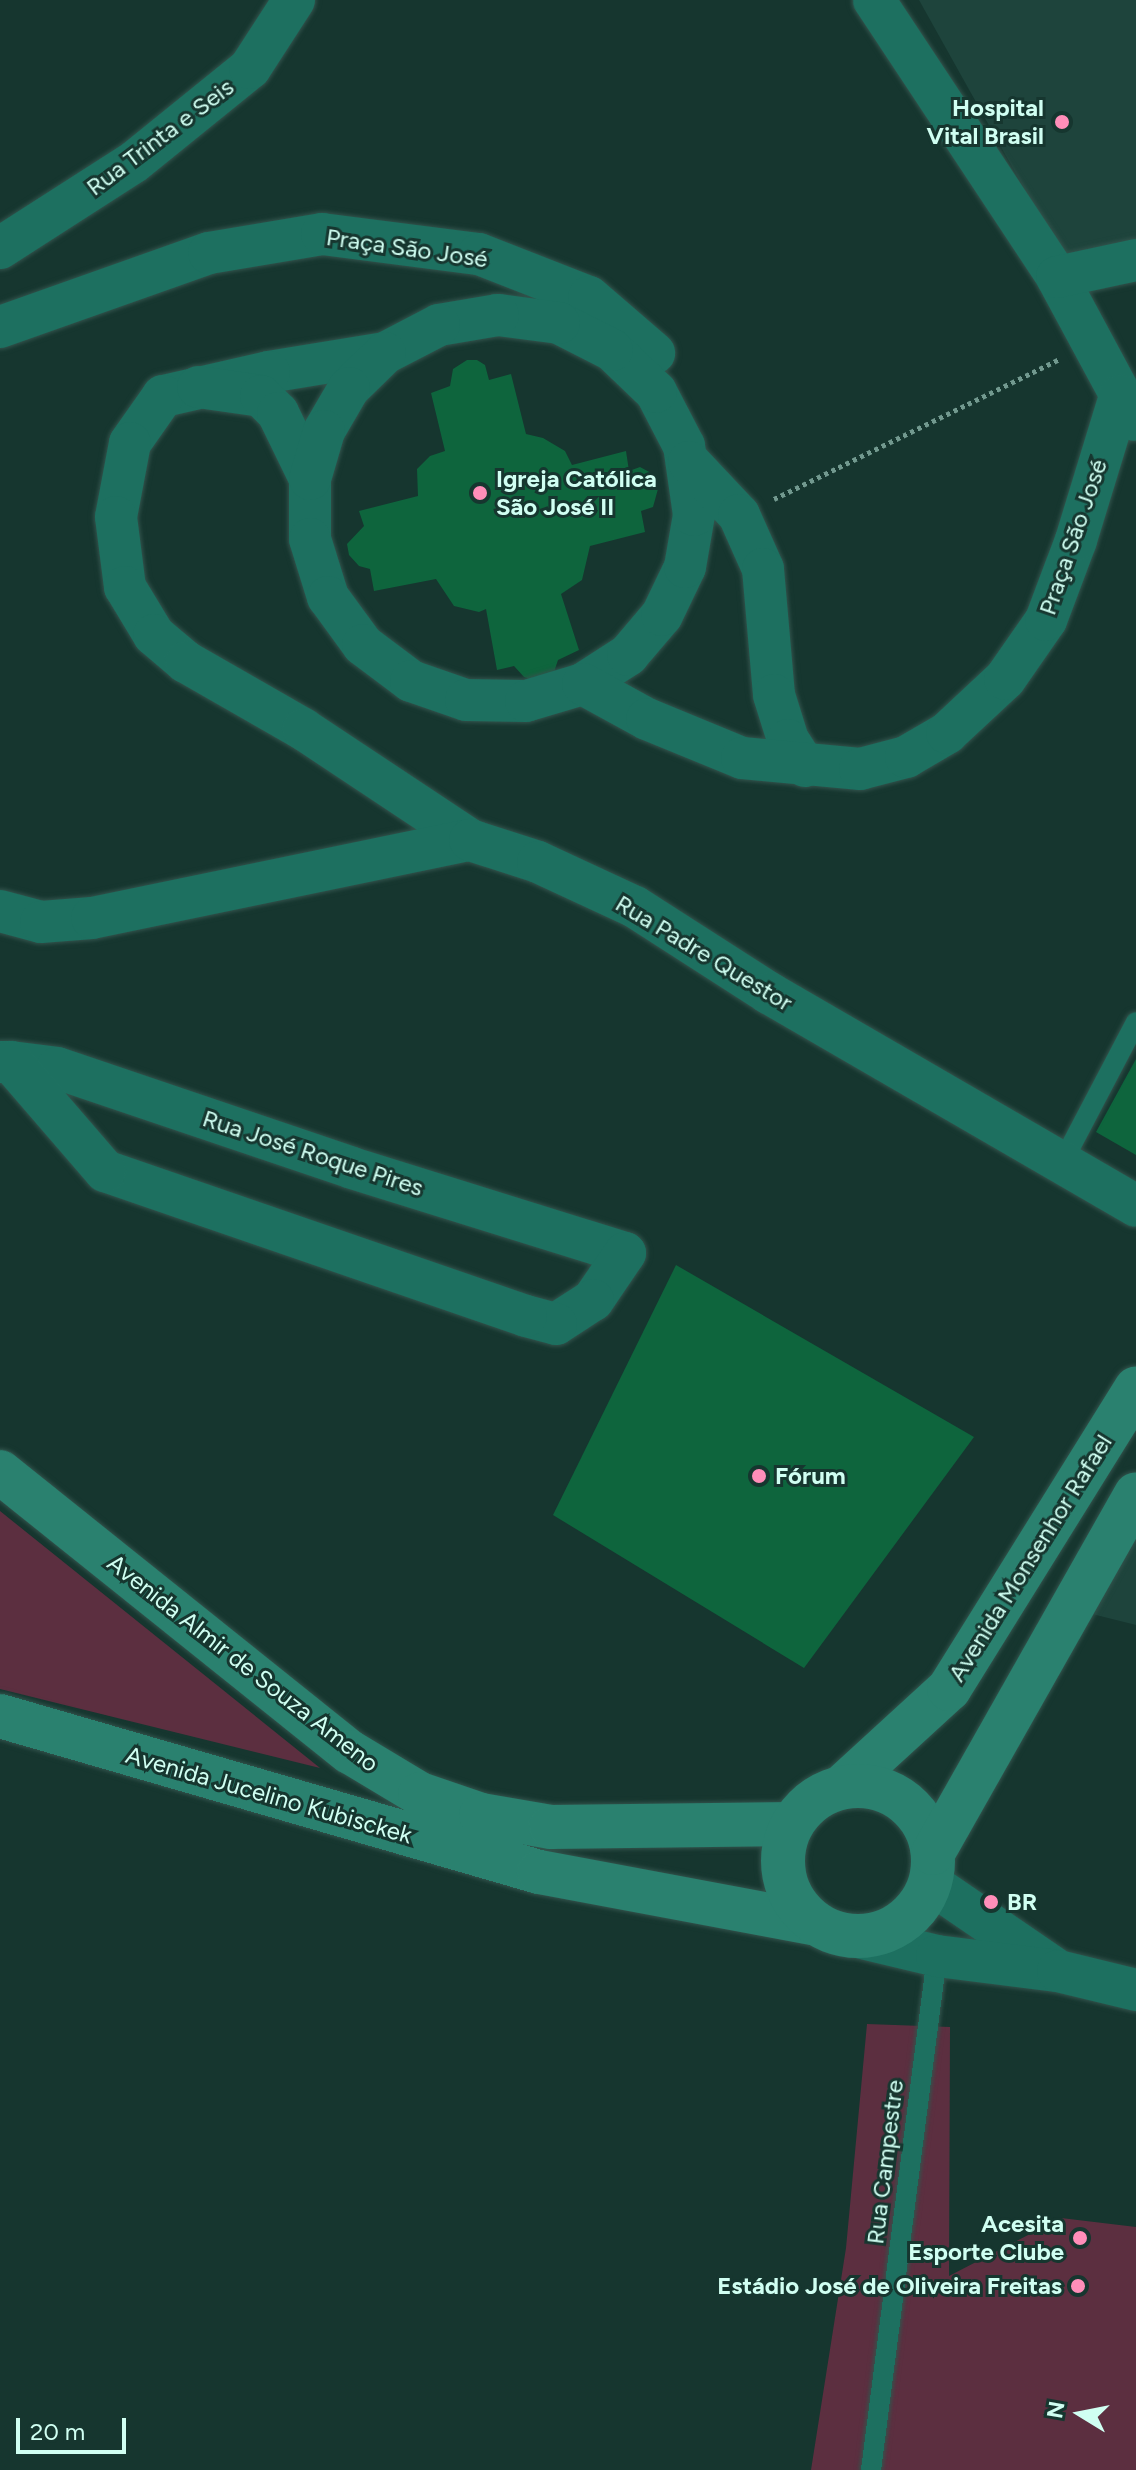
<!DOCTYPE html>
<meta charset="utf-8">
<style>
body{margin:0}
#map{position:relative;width:1136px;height:2470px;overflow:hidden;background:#16362f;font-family:Figtree,sans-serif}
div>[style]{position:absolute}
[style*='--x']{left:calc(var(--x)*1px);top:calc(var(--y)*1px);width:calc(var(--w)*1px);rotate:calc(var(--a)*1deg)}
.built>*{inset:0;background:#1e443c}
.green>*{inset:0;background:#5c2f40}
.building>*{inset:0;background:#0e653d}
.path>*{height:5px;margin-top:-2.5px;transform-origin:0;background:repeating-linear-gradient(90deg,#72998f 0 4px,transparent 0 8px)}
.roads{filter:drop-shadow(0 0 2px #32534c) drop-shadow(0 0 2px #32534c)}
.lane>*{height:20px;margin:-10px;padding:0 10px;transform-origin:10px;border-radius:10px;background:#1d7060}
.street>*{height:42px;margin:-21px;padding:0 21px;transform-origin:21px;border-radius:21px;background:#1d7060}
.secondary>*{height:44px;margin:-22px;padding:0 22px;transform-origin:22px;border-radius:22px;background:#2a816f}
.secondary>.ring{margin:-22px;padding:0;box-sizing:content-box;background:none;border:44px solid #2a816f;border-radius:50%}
.dots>*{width:22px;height:22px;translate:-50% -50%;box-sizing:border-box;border:4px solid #16362f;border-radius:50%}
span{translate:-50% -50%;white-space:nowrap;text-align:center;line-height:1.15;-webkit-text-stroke:6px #16362f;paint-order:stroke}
.poi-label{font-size:24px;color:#d0fff2;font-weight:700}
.right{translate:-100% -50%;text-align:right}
.left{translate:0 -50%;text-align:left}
.street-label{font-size:24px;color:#d0fff2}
.north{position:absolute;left:1040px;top:2374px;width:80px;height:80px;-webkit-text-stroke:6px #16362f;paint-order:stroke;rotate:280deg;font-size:22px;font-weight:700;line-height:32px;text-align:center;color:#d0fff2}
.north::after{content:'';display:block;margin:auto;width:28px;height:36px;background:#d0fff2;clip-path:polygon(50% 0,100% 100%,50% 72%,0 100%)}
.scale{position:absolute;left:16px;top:2418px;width:110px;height:36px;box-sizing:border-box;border:4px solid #d0fff2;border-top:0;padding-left:10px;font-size:24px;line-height:28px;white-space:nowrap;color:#d0fff2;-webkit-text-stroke:6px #16362f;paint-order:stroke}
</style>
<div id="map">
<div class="built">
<i style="clip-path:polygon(919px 0,1136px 0,1136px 245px,1067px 265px)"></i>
<i style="clip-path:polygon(1136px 1517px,1136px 1625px,1092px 1614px)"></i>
</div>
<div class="green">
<i style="clip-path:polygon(0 1511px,320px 1768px,0 1689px)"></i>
<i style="clip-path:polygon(867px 2024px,950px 2027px,949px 2276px,1061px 2218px,1136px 2227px,1136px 2470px,811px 2470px,846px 2248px)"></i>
</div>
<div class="building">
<i style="clip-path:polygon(467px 360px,477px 360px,485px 365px,489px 380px,511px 374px,526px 434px,543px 438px,565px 451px,572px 465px,626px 451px,629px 471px,640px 467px,653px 474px,658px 489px,653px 507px,641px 511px,645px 532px,590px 546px,582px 580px,561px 594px,579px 650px,558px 660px,553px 675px,541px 683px,524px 677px,514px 666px,497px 670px,486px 609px,479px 612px,454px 606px,436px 579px,374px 591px,370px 569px,359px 566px,349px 555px,347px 544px,364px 526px,359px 511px,418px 496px,417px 469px,430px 456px,445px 451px,431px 393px,450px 386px,453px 369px)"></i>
<i style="clip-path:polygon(1136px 1059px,1136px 1155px,1096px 1132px)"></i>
<i style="clip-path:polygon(676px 1265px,974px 1437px,804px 1668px,553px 1515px)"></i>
</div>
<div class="path">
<i style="--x:774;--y:499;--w:318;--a:-26.1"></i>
</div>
<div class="roads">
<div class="lane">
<i style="--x:1062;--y:1163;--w:159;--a:-62.3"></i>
<i style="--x:871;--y:2470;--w:518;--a:-82.68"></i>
</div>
<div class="street">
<i style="--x:874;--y:0;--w:332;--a:56.5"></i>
<i style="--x:1057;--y:277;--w:162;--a:61.7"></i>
<i style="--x:0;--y:248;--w:159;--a:-32.7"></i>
<i style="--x:134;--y:162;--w:149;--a:-39"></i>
<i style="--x:250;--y:68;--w:81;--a:-57.1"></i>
<i style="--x:1057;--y:277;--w:81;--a:-12.1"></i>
<i style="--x:0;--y:327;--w:222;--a:-19.5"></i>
<i style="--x:209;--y:253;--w:115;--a:-9.5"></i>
<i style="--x:322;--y:234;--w:158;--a:7.3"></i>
<i style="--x:479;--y:254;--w:118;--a:21.4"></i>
<i style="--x:589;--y:297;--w:86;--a:40.7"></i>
<i style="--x:385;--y:353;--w:118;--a:170.7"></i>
<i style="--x:269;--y:372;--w:109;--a:167.2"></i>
<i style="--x:163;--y:396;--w:57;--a:125.1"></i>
<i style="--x:130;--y:443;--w:75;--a:100.7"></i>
<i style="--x:116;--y:517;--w:71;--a:82.7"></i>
<i style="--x:125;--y:587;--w:56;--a:58.9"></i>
<i style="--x:154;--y:635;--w:42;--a:40.2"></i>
<i style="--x:186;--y:662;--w:135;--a:29.8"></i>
<i style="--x:303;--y:729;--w:201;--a:33.6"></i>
<i style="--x:198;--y:387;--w:64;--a:8.1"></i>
<i style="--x:261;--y:396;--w:24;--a:45"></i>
<i style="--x:278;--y:413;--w:73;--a:64.1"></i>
<i style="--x:310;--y:479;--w:60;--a:90"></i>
<i style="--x:310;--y:539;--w:61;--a:72.8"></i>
<i style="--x:328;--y:597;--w:59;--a:53.9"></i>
<i style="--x:363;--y:645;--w:60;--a:36.9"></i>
<i style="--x:411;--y:681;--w:58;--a:19.1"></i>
<i style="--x:466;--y:700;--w:60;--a:1"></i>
<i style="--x:526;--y:701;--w:59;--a:-16.6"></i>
<i style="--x:583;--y:684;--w:54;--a:-32.8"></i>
<i style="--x:628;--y:655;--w:52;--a:-49.6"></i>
<i style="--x:662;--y:615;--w:53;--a:-64.4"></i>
<i style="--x:685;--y:567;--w:53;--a:-80.2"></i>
<i style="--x:694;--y:515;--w:70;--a:-98.2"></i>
<i style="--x:684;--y:446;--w:61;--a:-117.4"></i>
<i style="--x:656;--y:392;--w:61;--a:-136.3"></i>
<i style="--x:612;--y:350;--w:59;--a:-153"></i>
<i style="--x:559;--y:323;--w:62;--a:-172.5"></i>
<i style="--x:498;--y:315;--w:60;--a:170.4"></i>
<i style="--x:439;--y:325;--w:61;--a:152.6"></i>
<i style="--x:385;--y:353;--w:50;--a:135.8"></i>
<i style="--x:349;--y:388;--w:50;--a:120.2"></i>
<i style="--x:324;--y:431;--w:50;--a:106.3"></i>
<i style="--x:689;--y:462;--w:73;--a:46.7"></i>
<i style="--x:739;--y:515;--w:59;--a:66"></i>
<i style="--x:763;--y:569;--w:126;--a:85"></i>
<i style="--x:774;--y:695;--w:47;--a:72.7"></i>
<i style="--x:788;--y:740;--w:31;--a:57"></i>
<i style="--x:583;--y:684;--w:73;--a:28.7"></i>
<i style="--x:647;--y:719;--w:103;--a:22.3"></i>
<i style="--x:742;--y:758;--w:119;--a:5.3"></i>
<i style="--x:860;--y:769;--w:48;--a:-14.6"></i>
<i style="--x:906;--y:757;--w:48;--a:-30.3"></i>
<i style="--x:947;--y:733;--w:79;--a:-43"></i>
<i style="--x:1005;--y:679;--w:72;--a:-55.2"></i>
<i style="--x:1046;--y:620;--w:85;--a:-69.4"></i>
<i style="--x:1076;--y:540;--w:151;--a:-73"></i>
<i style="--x:0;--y:911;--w:42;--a:15"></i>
<i style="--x:41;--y:922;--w:51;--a:-4.5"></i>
<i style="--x:92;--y:918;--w:386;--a:-11.7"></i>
<i style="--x:470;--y:840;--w:71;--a:17.9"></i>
<i style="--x:538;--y:862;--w:107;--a:24.9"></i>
<i style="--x:635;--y:907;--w:159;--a:32.7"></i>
<i style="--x:769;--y:993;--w:424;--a:30.1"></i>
<i style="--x:0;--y:1062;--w:11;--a:0"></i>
<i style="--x:11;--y:1062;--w:46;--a:7.4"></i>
<i style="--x:57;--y:1068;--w:311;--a:18.7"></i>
<i style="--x:352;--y:1168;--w:286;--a:17.3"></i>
<i style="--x:625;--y:1253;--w:57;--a:124.2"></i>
<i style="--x:593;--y:1300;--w:44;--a:147"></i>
<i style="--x:556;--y:1324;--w:31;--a:-165"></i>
<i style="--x:526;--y:1316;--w:445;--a:-161"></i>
<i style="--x:105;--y:1171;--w:144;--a:-130.8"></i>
<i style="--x:930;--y:1883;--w:150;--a:34.4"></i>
<i style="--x:854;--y:1936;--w:85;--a:13.5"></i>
<i style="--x:937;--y:1956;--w:122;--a:7.1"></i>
<i style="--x:1058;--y:1971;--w:80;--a:13.7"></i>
</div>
<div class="secondary">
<i style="--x:0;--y:1472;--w:448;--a:38.7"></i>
<i style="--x:350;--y:1752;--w:82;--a:31"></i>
<i style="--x:420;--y:1794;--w:65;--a:19"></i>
<i style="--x:481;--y:1815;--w:71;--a:9.7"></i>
<i style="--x:551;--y:1827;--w:241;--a:-0.7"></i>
<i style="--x:0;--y:1716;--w:561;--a:16.14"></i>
<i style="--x:539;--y:1872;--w:282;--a:10.6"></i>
<i style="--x:843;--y:1786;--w:144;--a:-42.5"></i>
<i style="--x:949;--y:1689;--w:354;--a:-58.1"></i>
<i class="ring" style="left:783px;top:1786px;width:106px;height:106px"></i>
<i style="--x:933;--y:1853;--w:412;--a:-60.5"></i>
</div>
</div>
<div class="dots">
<i style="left:1062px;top:122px;background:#ff8eb9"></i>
<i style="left:480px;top:493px;background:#ff8eb9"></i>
<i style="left:759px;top:1476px;background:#ff8eb9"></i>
<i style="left:991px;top:1902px;background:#ff8eb9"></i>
<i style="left:1080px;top:2238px;background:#ff8eb9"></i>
<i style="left:1078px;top:2286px;background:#ff8eb9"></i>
</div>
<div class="poi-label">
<span class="right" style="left:1044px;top:122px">Hospital<br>Vital Brasil</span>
<span class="left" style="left:496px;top:493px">Igreja Católica<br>São José II</span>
<span class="left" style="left:775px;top:1476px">Fórum</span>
<span class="left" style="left:1007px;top:1902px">BR</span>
<span class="right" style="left:1064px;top:2238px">Acesita<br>Esporte Clube</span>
<span class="right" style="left:1062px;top:2286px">Estádio José de Oliveira Freitas</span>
</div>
<div class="street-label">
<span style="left:160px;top:137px;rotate:-37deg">Rua Trinta e Seis</span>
<span style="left:407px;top:248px;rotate:8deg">Praça São José</span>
<span style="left:1073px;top:537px;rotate:-71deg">Praça São José</span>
<span style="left:704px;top:953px;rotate:31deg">Rua Padre Questor</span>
<span style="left:313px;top:1153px;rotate:18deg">Rua José Roque Pires</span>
<span style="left:1030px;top:1558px;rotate:-58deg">Avenida Monsenhor Rafael</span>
<span style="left:243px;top:1663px;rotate:38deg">Avenida Almir de Souza Ameno</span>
<span style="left:269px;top:1795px;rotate:16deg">Avenida Jucelino Kubisckek</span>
<span style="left:885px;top:2162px;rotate:-83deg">Rua Campestre</span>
</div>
<div class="north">N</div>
<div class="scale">20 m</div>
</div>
